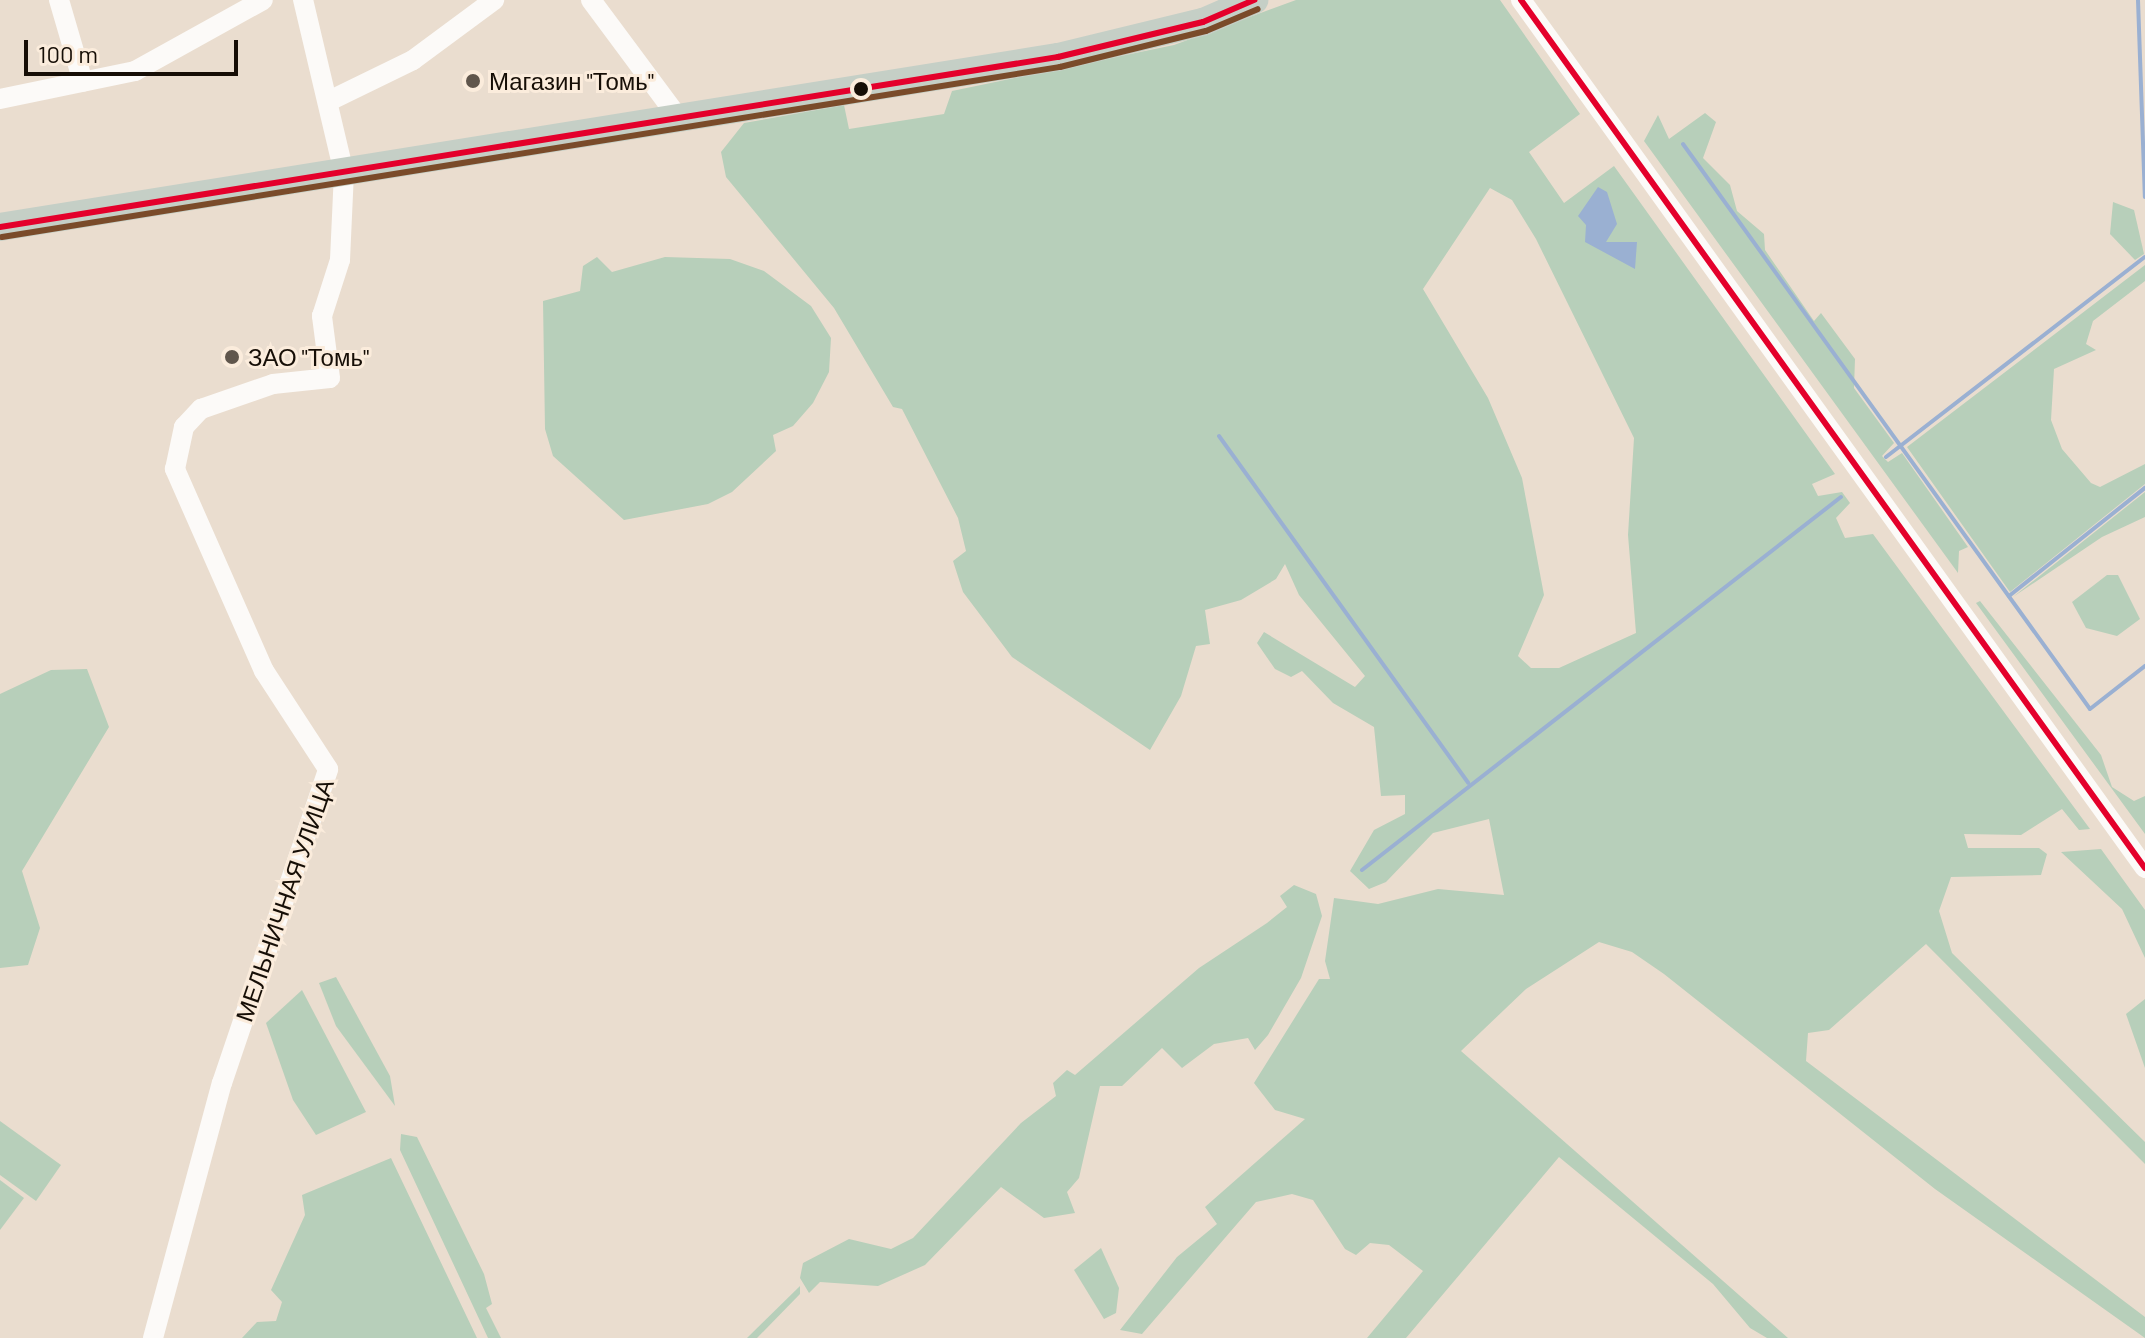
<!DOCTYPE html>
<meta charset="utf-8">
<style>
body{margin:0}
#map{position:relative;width:2145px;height:1338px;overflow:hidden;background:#eaddcf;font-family:Barlow,sans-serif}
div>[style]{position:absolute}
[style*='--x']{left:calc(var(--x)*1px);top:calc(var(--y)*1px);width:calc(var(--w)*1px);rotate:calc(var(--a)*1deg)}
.green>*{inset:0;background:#b7cfba}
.water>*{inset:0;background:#9ab0d2}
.stream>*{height:4px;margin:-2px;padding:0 2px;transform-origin:2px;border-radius:2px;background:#9ab0d2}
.minor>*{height:20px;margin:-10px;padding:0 10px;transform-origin:10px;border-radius:10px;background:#fcfaf8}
.highway>*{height:28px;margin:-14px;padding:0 14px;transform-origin:14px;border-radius:14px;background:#c5cfc6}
.bus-1>*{height:6px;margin:-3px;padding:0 3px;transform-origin:3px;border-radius:3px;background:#e4002b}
.bus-2>*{height:6px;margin:-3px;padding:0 3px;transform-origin:3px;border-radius:3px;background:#7a4b2a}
.dots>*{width:22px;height:22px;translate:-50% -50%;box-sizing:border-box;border:4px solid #fbecdc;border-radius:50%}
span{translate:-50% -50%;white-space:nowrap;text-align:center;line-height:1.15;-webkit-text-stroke:6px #fbecdc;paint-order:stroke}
.poi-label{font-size:24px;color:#160e06}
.left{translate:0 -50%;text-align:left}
.street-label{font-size:24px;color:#160e06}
.scale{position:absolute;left:24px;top:40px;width:214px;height:36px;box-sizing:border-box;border:4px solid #160e06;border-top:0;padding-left:10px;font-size:24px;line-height:28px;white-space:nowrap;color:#160e06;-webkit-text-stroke:6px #fbecdc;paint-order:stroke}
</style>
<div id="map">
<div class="green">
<i style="clip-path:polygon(evenodd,1296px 0,1500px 0,1580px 114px,1529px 152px,1564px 203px,1614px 166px,1835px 474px,1812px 484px,1818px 496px,1842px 492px,1850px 503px,1836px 518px,1845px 538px,1873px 534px,2090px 829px,2079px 830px,2062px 809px,2021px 835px,1964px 834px,1968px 848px,2039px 848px,2047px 854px,2041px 875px,1951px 877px,1939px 911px,1952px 953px,2145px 1142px,2145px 1164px,1926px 944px,1829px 1030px,1808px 1033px,1806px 1061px,2145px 1317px,2145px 1338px,1935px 1189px,1664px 974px,1632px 952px,1599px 942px,1526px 989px,1461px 1051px,1788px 1338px,1767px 1338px,1750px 1328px,1713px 1284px,1559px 1157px,1406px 1338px,1367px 1338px,1423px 1271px,1389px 1245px,1370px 1243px,1356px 1255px,1345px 1249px,1313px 1200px,1292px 1194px,1256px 1202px,1142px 1334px,1120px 1330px,1177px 1257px,1217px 1224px,1205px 1207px,1305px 1119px,1275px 1110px,1254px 1083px,1319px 979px,1330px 979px,1325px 961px,1334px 898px,1378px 904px,1438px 889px,1504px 895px,1489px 819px,1433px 833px,1386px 882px,1369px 889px,1350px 871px,1374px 830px,1405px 814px,1405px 795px,1381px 796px,1374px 727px,1333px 703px,1302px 671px,1291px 677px,1275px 669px,1257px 643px,1264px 632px,1355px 687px,1365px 676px,1299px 595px,1285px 564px,1276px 579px,1241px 600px,1205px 610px,1210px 644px,1196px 646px,1181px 696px,1150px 750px,1012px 657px,963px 592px,953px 561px,966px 551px,958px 518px,902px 409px,893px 407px,834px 308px,726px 177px,721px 152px,744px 123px,844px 105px,849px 129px,944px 114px,952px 91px,1174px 45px,1296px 0,1490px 188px,1512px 200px,1536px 239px,1634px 438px,1628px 535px,1636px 633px,1559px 668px,1531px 668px,1518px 656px,1544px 595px,1522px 478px,1488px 398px,1423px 289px,1490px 188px)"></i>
<i style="clip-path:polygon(1705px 113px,1716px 122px,1703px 158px,1730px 185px,1737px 211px,1764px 234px,1765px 250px,1814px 321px,1821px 313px,1855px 359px,1854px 388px,1894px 443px,1882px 456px,1888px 462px,1902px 453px,1968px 547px,1959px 551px,1958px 573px,1644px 141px,1658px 115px,1669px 139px)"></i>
<i style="clip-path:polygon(2113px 202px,2134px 210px,2144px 254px,2135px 260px,2110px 234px)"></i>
<i style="clip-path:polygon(597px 257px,612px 272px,665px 257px,730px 259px,764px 271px,811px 306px,831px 338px,829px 372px,813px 403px,793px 426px,773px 435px,776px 451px,732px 492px,708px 504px,624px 520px,553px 456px,545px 429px,543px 301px,580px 291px,583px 266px)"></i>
<i style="clip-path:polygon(2145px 265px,2145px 281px,2093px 321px,2086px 344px,2096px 350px,2054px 369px,2051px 420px,2062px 449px,2091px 483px,2100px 487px,2145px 464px,2145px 484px,2010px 592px,1907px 447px)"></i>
<i style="clip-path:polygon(2145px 492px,2145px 517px,2102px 537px,2013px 597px)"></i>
<i style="clip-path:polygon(2107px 575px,2118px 575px,2140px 619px,2117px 636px,2086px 628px,2072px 602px)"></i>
<i style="clip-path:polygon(1980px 601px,2101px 755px,2112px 787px,2134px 801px,2145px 796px,2145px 834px,1976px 603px)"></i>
<i style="clip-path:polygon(87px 669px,109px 727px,22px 871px,40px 928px,28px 965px,0 968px,0 694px,51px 670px)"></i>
<i style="clip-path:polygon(2101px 849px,2145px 910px,2145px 958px,2122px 909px,2061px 852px)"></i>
<i style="clip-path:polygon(1294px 885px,1316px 894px,1322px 916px,1301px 978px,1268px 1035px,1255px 1050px,1248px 1038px,1214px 1044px,1182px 1068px,1162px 1048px,1122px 1086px,1100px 1086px,1079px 1178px,1067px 1192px,1075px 1213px,1044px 1218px,1001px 1187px,925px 1265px,878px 1286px,820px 1282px,809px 1293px,800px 1278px,803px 1263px,849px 1239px,891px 1249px,913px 1238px,1021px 1123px,1056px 1096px,1053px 1083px,1067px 1070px,1075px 1075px,1199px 968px,1267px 923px,1287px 907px,1280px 896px)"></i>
<i style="clip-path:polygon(336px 977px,390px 1076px,395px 1106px,336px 1026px,319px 983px)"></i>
<i style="clip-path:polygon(302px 990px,366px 1112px,316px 1135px,293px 1100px,266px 1023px)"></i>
<i style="clip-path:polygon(2145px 999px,2145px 1068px,2126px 1014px)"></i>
<i style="clip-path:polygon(0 1121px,61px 1165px,36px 1201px,0 1175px)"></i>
<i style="clip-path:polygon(401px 1134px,417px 1137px,484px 1274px,492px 1304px,486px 1308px,501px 1338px,488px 1338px,400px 1150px)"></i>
<i style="clip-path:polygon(391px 1158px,477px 1338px,242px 1338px,257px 1322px,276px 1321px,282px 1302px,271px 1290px,305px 1215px,302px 1195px)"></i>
<i style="clip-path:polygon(0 1180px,24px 1198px,0 1230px)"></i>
<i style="clip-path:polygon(1101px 1248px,1119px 1288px,1116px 1313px,1104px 1319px,1074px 1270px)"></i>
<i style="clip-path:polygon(800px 1286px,800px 1294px,757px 1338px,747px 1338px)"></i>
</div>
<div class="water">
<i style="clip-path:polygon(1598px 187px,1607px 192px,1617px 224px,1606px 242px,1637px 242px,1635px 269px,1585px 242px,1586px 225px,1578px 216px)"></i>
</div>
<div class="stream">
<i style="--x:2138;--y:0;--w:197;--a:88"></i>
<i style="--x:1683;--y:144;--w:696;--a:54.23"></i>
<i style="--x:2090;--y:709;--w:70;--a:-38"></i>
<i style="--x:1219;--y:436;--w:427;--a:54.3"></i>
<i style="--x:1886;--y:457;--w:327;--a:-37.7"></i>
<i style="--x:2009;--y:596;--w:174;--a:-38.5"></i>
<i style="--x:1362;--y:870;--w:607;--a:-37.91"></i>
</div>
<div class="minor">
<i style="--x:59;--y:0;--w:85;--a:73.7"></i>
<i style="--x:591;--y:0;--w:146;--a:53.4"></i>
<i style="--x:1521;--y:0;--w:1069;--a:54.29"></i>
<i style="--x:0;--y:99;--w:138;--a:-11.7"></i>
<i style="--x:135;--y:71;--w:146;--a:-29"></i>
<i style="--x:329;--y:101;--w:93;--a:-26"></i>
<i style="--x:413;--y:60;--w:101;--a:-36.5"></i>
<i style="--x:153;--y:1338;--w:264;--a:-74.9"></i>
<i style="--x:222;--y:1083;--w:331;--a:-71.3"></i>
<i style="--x:328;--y:769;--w:117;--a:-123.1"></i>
<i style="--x:264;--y:671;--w:221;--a:-113.8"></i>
<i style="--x:175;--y:469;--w:43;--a:-77.9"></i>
<i style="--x:184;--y:427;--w:25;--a:-47"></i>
<i style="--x:201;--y:409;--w:76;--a:-19.1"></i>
<i style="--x:273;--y:384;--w:57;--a:-6"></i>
<i style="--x:330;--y:378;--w:63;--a:-97.4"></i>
<i style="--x:322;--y:316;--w:59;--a:-72.2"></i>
<i style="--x:340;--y:260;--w:87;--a:-87.4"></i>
<i style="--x:344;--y:173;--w:178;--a:-103.3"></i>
</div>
<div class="highway">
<i style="--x:0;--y:227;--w:1072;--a:-9.13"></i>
<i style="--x:1058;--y:57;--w:149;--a:-13.6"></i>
<i style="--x:1203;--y:22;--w:56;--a:-23.3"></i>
</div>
<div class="bus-1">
<i style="--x:1521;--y:0;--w:1069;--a:54.29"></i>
<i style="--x:0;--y:227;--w:1072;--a:-9.13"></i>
<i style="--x:1058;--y:57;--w:149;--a:-13.6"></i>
<i style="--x:1203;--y:22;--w:56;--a:-23.3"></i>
</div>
<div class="bus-2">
<i style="--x:2;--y:237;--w:1072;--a:-9.13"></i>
<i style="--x:1060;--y:67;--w:150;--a:-13.9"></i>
<i style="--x:1206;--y:31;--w:56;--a:-22.9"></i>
</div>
<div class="dots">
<i style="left:473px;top:81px;background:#60564c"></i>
<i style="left:861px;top:89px;background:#160e06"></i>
<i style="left:232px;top:357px;background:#60564c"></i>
</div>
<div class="poi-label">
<span class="left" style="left:489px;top:81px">Магазин "Томь"</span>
<span class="left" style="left:248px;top:357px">ЗАО "Томь"</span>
</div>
<div class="street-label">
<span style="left:284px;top:900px;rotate:-71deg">МЕЛЬНИЧНАЯ УЛИЦА</span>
</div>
<div class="scale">100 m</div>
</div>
